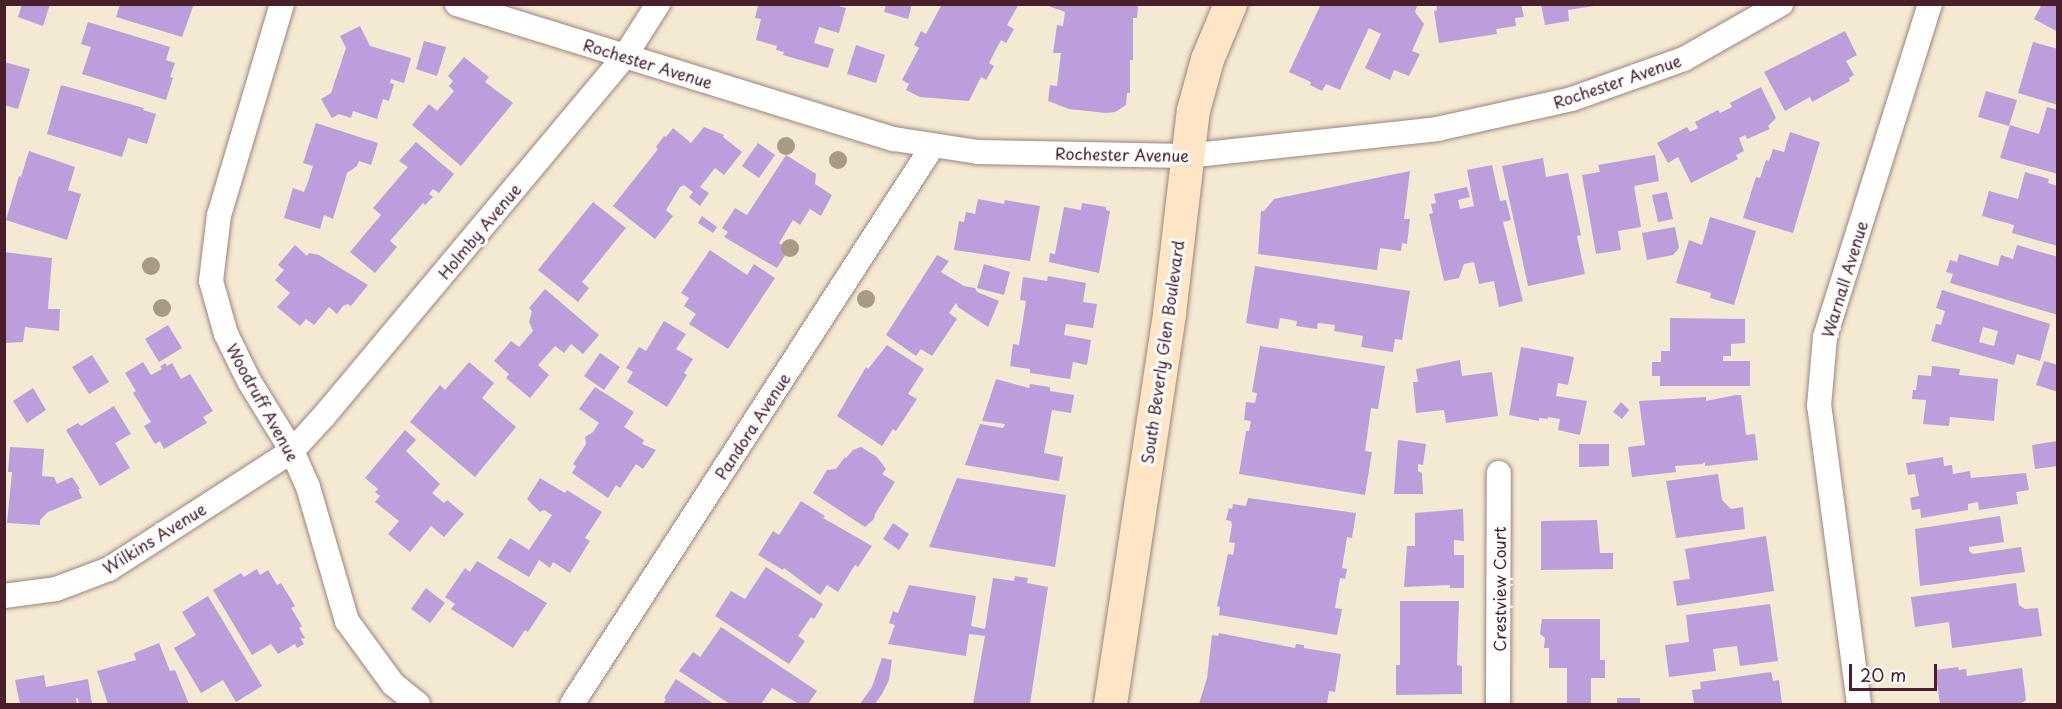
<!DOCTYPE html>
<style>
body{margin:0}
#map{position:relative;width:2062px;height:709px;overflow:hidden;background:#f4e9d2;font-family:"Playpen Sans",sans-serif}
div>[style]{position:absolute}
[style*='--x']{left:calc(var(--x)*1px);top:calc(var(--y)*1px);width:calc(var(--w)*1px);rotate:calc(var(--a)*1deg)}
.building>*{inset:0;background:#bd9edd}
.roads{filter:drop-shadow(0 0 2px #9f847e) drop-shadow(0 0 2px #9f847e)}
.minor>*{height:24px;margin:-12px;padding:0 12px;transform-origin:12px;border-radius:12px;background:#fff}
.secondary>*{height:33px;margin:-16.5px;padding:0 16.5px;transform-origin:16.5px;border-radius:16.5px;background:#fde5c5}
.trees>*{width:18px;height:18px;margin:-9px;border-radius:50%;background:#a79b85}
span{translate:-50% -50%;white-space:nowrap;text-align:center;line-height:1.15;-webkit-text-stroke:6px #fff;paint-order:stroke}
.street-label{font-size:16px;color:#4a1f2b}
.frame{position:absolute;inset:0;border:6px solid #4a1f2b;pointer-events:none}
.scale{position:absolute;left:1849px;top:664px;width:88px;height:27px;box-sizing:border-box;border:3px solid #4a1f2b;border-top:0;padding-left:8px;font-size:18px;line-height:21px;white-space:nowrap;color:#4a1f2b;-webkit-text-stroke:4px #fff;paint-order:stroke}
</style>
<div id="map">
<div class="building">
<i style="clip-path:polygon(22px 4px,50px 4px,43px 26px,18px 17px)"></i>
<i style="clip-path:polygon(120px 4px,194px 4px,182px 37px,116px 17px)"></i>
<i style="clip-path:polygon(886px 4px,912px 4px,908px 19px,884px 12px)"></i>
<i style="clip-path:polygon(942px 4px,1019px 4px,1007px 25px,1014px 29px,1006px 43px,1001px 40px,989px 63px,994px 66px,986px 80px,981px 77px,969px 101px,920px 97px,906px 90px,909px 84px,902px 80px,919px 48px,914px 45px,921px 31px,926px 34px)"></i>
<i style="clip-path:polygon(1043px 4px,1136px 4px,1138px 7px,1137px 18px,1133px 18px,1133px 60px,1130px 60px,1130px 93px,1127px 93px,1126px 105px,1115px 112px,1106px 113px,1069px 109px,1048px 101px,1050px 85px,1057px 86px,1061px 53px,1053px 53px,1057px 25px,1063px 26px,1065px 12px)"></i>
<i style="clip-path:polygon(1321px 4px,1418px 4px,1415px 12px,1424px 24px,1412px 51px,1420px 54px,1409px 76px,1394px 70px,1390px 80px,1365px 68px,1381px 34px,1369px 28px,1340px 90px,1326px 84px,1322px 91px,1310px 85px,1311px 82px,1289px 72px)"></i>
<i style="clip-path:polygon(1436px 4px,1521px 4px,1524px 17px,1515px 18px,1516px 26px,1496px 29px,1497px 34px,1439px 43px,1434px 11px,1437px 10px)"></i>
<i style="clip-path:polygon(1541px 4px,1594px 4px,1594px 6px,1568px 10px,1569px 21px,1545px 25px)"></i>
<i style="clip-path:polygon(2042px 4px,2058px 4px,2058px 32px,2034px 19px)"></i>
<i style="clip-path:polygon(754px 5px,835px 5px,846px 8px,839px 33px,819px 27px,814px 43px,834px 49px,828px 68px,783px 55px,784px 52px,776px 50px,777px 46px,756px 40px,761px 19px,755px 18px,758px 6px)"></i>
<i style="clip-path:polygon(88px 22px,170px 47px,166px 60px,175px 63px,170px 77px,173px 78px,166px 100px,82px 74px,91px 47px,81px 44px)"></i>
<i style="clip-path:polygon(360px 26px,370px 46px,411px 58px,404px 83px,391px 79px,390px 83px,394px 84px,389px 101px,383px 99px,377px 119px,353px 111px,351px 118px,339px 114px,332px 118px,321px 99px,331px 93px,346px 48px,340px 36px)"></i>
<i style="clip-path:polygon(1845px 31px,1857px 55px,1846px 61px,1854px 75px,1849px 78px,1850px 81px,1812px 102px,1810px 97px,1785px 111px,1764px 72px)"></i>
<i style="clip-path:polygon(424px 41px,446px 47px,437px 76px,416px 69px)"></i>
<i style="clip-path:polygon(2033px 42px,2058px 49px,2058px 105px,2018px 93px)"></i>
<i style="clip-path:polygon(856px 45px,885px 55px,876px 83px,847px 74px)"></i>
<i style="clip-path:polygon(464px 57px,489px 77px,485px 82px,513px 103px,461px 166px,412px 125px,429px 104px,437px 111px,454px 91px,449px 86px,453px 81px,448px 76px)"></i>
<i style="clip-path:polygon(4px 62px,30px 69px,18px 109px,4px 105px)"></i>
<i style="clip-path:polygon(61px 85px,144px 108px,143px 110px,156px 114px,147px 144px,128px 138px,122px 157px,47px 134px)"></i>
<i style="clip-path:polygon(1761px 87px,1776px 118px,1768px 126px,1770px 129px,1747px 139px,1745px 135px,1739px 138px,1744px 151px,1736px 155px,1738px 159px,1691px 183px,1678px 157px,1668px 163px,1657px 143px,1687px 127px,1690px 132px,1698px 128px,1695px 122px,1718px 110px,1720px 113px,1732px 107px,1730px 103px)"></i>
<i style="clip-path:polygon(1986px 91px,2017px 100px,2009px 126px,1978px 117px)"></i>
<i style="clip-path:polygon(2047px 107px,2058px 110px,2058px 174px,2000px 158px,2010px 125px,2039px 134px)"></i>
<i style="clip-path:polygon(316px 123px,378px 143px,371px 165px,359px 161px,357px 166px,347px 173px,333px 219px,324px 215px,320px 229px,284px 218px,293px 188px,304px 192px,309px 179px,313px 166px,303px 163px)"></i>
<i style="clip-path:polygon(704px 127px,724px 135px,723px 137px,742px 152px,724px 175px,715px 168px,700px 187px,709px 193px,700px 206px,689px 197px,693px 192px,684px 185px,680px 187px,666px 210px,673px 216px,655px 239px,613px 206px,658px 149px,656px 147px,664px 136px,666px 137px,673px 128px,691px 143px)"></i>
<i style="clip-path:polygon(1790px 132px,1820px 142px,1793px 233px,1743px 218px,1756px 177px,1760px 178px,1766px 160px,1769px 161px,1773px 149px,1784px 152px)"></i>
<i style="clip-path:polygon(416px 142px,454px 174px,439px 193px,433px 189px,429px 194px,433px 197px,425px 205px,423px 203px,390px 241px,397px 247px,375px 273px,350px 252px,381px 215px,373px 208px,408px 167px,399px 161px)"></i>
<i style="clip-path:polygon(758px 143px,775px 155px,759px 178px,742px 166px)"></i>
<i style="clip-path:polygon(29px 151px,75px 167px,68px 190px,81px 194px,67px 240px,6px 220px,19px 176px,21px 177px)"></i>
<i style="clip-path:polygon(786px 155px,816px 174px,815px 184px,832px 195px,821px 216px,810px 209px,800px 225px,793px 220px,779px 243px,789px 249px,777px 268px,724px 237px,728px 232px,722px 228px,735px 208px,747px 215px)"></i>
<i style="clip-path:polygon(1655px 155px,1659px 181px,1634px 186px,1641px 227px,1618px 231px,1621px 250px,1596px 254px,1582px 175px,1600px 172px,1598px 165px)"></i>
<i style="clip-path:polygon(1543px 158px,1546px 177px,1568px 173px,1581px 235px,1577px 236px,1585px 274px,1528px 286px,1502px 166px)"></i>
<i style="clip-path:polygon(1492px 165px,1500px 201px,1506px 200px,1511px 220px,1503px 222px,1523px 301px,1499px 307px,1494px 281px,1479px 284px,1474px 262px,1464px 264px,1459px 278px,1444px 281px,1429px 214px,1433px 213px,1431px 204px,1436px 203px,1434px 194px,1467px 187px,1470px 197px,1458px 200px,1460px 209px,1474px 206px,1467px 170px)"></i>
<i style="clip-path:polygon(1410px 171px,1404px 219px,1410px 219px,1407px 244px,1402px 243px,1401px 251px,1380px 248px,1377px 270px,1258px 254px,1261px 211px,1264px 211px,1274px 199px)"></i>
<i style="clip-path:polygon(2025px 172px,2049px 179px,2048px 183px,2058px 186px,2058px 246px,2012px 233px,2014px 225px,1982px 216px,1989px 191px,2018px 199px)"></i>
<i style="clip-path:polygon(1667px 192px,1673px 219px,1658px 222px,1652px 195px)"></i>
<i style="clip-path:polygon(978px 199px,1004px 204px,1005px 200px,1040px 206px,1030px 261px,954px 250px,959px 221px,964px 222px,966px 212px,975px 214px)"></i>
<i style="clip-path:polygon(593px 202px,626px 228px,582px 282px,589px 288px,578px 302px,538px 270px)"></i>
<i style="clip-path:polygon(1082px 203px,1106px 207px,1106px 210px,1110px 211px,1099px 273px,1049px 262px,1050px 253px,1055px 254px,1064px 207px,1081px 210px)"></i>
<i style="clip-path:polygon(702px 216px,717px 227px,713px 233px,698px 223px)"></i>
<i style="clip-path:polygon(1710px 217px,1756px 231px,1734px 305px,1710px 298px,1711px 293px,1676px 283px,1689px 240px,1702px 245px)"></i>
<i style="clip-path:polygon(1675px 227px,1679px 248px,1673px 255px,1647px 260px,1642px 233px)"></i>
<i style="clip-path:polygon(295px 245px,307px 256px,309px 253px,319px 255px,368px 285px,351px 306px,348px 304px,343px 306px,337px 314px,329px 307px,314px 325px,306px 319px,300px 326px,277px 307px,290px 293px,275px 280px,284px 270px,278px 265px)"></i>
<i style="clip-path:polygon(2017px 245px,2058px 257px,2058px 315px,1950px 283px,1953px 274px,1946px 272px,1950px 260px,1957px 262px,1959px 254px,1998px 266px,2001px 255px,2013px 259px)"></i>
<i style="clip-path:polygon(710px 250px,747px 275px,754px 264px,775px 278px,728px 349px,689px 324px,696px 314px,684px 306px,689px 298px,681px 293px)"></i>
<i style="clip-path:polygon(4px 252px,52px 258px,48px 309px,60px 309px,59px 331px,25px 327px,23px 342px,4px 343px)"></i>
<i style="clip-path:polygon(937px 255px,949px 261px,941px 272px,964px 286px,975px 288px,977px 292px,999px 301px,988px 327px,958px 307px,956px 303px,949px 313px,957px 319px,932px 356px,921px 349px,916px 356px,886px 335px)"></i>
<i style="clip-path:polygon(984px 264px,1010px 272px,1004px 295px,977px 288px)"></i>
<i style="clip-path:polygon(1255px 266px,1410px 291px,1402px 340px,1395px 339px,1393px 352px,1361px 347px,1363px 336px,1334px 331px,1335px 325px,1318px 323px,1317px 329px,1296px 326px,1297px 321px,1280px 318px,1278px 329px,1246px 323px)"></i>
<i style="clip-path:polygon(1048px 276px,1086px 283px,1083px 302px,1097px 304px,1093px 328px,1066px 324px,1064px 335px,1091px 340px,1087px 365px,1073px 362px,1070px 379px,1030px 373px,1030px 369px,1010px 366px,1013px 344px,1019px 345px,1026px 301px,1020px 300px,1023px 277px,1047px 281px)"></i>
<i style="clip-path:polygon(545px 289px,599px 335px,583px 354px,571px 344px,564px 353px,555px 346px,538px 365px,549px 375px,530px 398px,506px 378px,509px 374px,494px 361px,511px 341px,519px 347px,533px 331px,529px 322px,532px 311px,529px 308px)"></i>
<i style="clip-path:polygon(evenodd,1942px 290px,2050px 324px,2040px 361px,2017px 354px,2014px 365px,1931px 341px,1936px 324px,1941px 325px,1945px 311px,1936px 308px,1942px 290px,1983px 327px,1998px 331px,1994px 346px,1979px 342px,1983px 327px)"></i>
<i style="clip-path:polygon(1670px 318px,1745px 319px,1745px 343px,1731px 344px,1731px 356px,1723px 356px,1723px 361px,1750px 361px,1750px 386px,1660px 386px,1660px 376px,1652px 376px,1652px 362px,1661px 362px,1661px 351px,1670px 351px)"></i>
<i style="clip-path:polygon(664px 321px,686px 334px,676px 349px,693px 359px,684px 373px,687px 375px,667px 407px,627px 382px,633px 372px,626px 368px,639px 347px,646px 351px)"></i>
<i style="clip-path:polygon(168px 325px,182px 348px,159px 362px,145px 339px)"></i>
<i style="clip-path:polygon(887px 345px,924px 369px,908px 394px,917px 399px,896px 431px,893px 429px,882px 446px,837px 416px,866px 367px,868px 369px)"></i>
<i style="clip-path:polygon(1260px 346px,1385px 366px,1378px 409px,1371px 408px,1365px 451px,1372px 452px,1365px 495px,1239px 474px,1246px 431px,1249px 431px,1251px 421px,1244px 420px,1246px 402px,1255px 403px,1257px 393px,1252px 392px)"></i>
<i style="clip-path:polygon(1521px 347px,1574px 357px,1568px 385px,1558px 383px,1556px 396px,1587px 401px,1580px 435px,1558px 430px,1560px 419px,1548px 417px,1548px 419px,1539px 418px,1539px 421px,1509px 415px)"></i>
<i style="clip-path:polygon(600px 353px,620px 367px,604px 390px,584px 376px)"></i>
<i style="clip-path:polygon(92px 355px,109px 382px,89px 394px,72px 367px)"></i>
<i style="clip-path:polygon(1460px 360px,1462px 376px,1492px 372px,1498px 416px,1446px 423px,1444px 410px,1416px 413px,1413px 382px,1418px 382px,1416px 369px)"></i>
<i style="clip-path:polygon(2044px 361px,2058px 365px,2058px 392px,2036px 385px)"></i>
<i style="clip-path:polygon(143px 362px,151px 375px,162px 369px,160px 367px,165px 363px,167px 366px,172px 363px,181px 379px,190px 374px,213px 411px,203px 417px,207px 423px,164px 449px,160px 441px,155px 444px,144px 426px,151px 422px,133px 393px,136px 391px,125px 373px)"></i>
<i style="clip-path:polygon(469px 362px,494px 383px,482px 398px,516px 427px,475px 477px,410px 422px,440px 385px,445px 390px)"></i>
<i style="clip-path:polygon(1932px 366px,1960px 369px,1959px 375px,1998px 379px,1994px 421px,1950px 417px,1949px 426px,1923px 424px,1926px 400px,1912px 399px,1913px 390px,1916px 390px,1918px 375px,1931px 376px)"></i>
<i style="clip-path:polygon(996px 379px,1029px 388px,1030px 384px,1050px 387px,1050px 391px,1074px 395px,1071px 413px,1052px 410px,1044px 453px,1063px 457px,1059px 481px,965px 465px,980px 424px,1003px 428px,1005px 424px,982px 421px)"></i>
<i style="clip-path:polygon(595px 387px,634px 412px,624px 427px,644px 440px,642px 444px,656px 450px,643px 469px,636px 464px,620px 488px,616px 485px,608px 498px,572px 473px,576px 466px,573px 464px,586px 444px,585px 437px,593px 432px,599px 423px,579px 409px)"></i>
<i style="clip-path:polygon(33px 388px,46px 410px,27px 423px,13px 401px)"></i>
<i style="clip-path:polygon(1736px 395px,1741px 395px,1746px 435px,1755px 434px,1758px 460px,1705px 466px,1705px 462px,1702px 464px,1675px 466px,1676px 472px,1632px 477px,1628px 447px,1645px 445px,1639px 401px,1706px 397px,1706px 401px)"></i>
<i style="clip-path:polygon(1621px 402px,1629px 410px,1622px 419px,1613px 412px)"></i>
<i style="clip-path:polygon(114px 406px,131px 434px,115px 443px,130px 468px,100px 486px,66px 430px,78px 423px,81px 426px)"></i>
<i style="clip-path:polygon(405px 430px,416px 440px,406px 451px,440px 484px,432px 493px,444px 503px,447px 500px,464px 514px,444px 537px,431px 526px,410px 552px,388px 534px,399px 521px,375px 502px,380px 496px,375px 492px,378px 489px,365px 478px)"></i>
<i style="clip-path:polygon(1398px 440px,1426px 444px,1423px 465px,1418px 464px,1418px 471px,1422px 473px,1423px 494px,1394px 494px)"></i>
<i style="clip-path:polygon(2057px 441px,2058px 466px,2035px 469px,2032px 445px)"></i>
<i style="clip-path:polygon(1579px 444px,1609px 444px,1609px 466px,1579px 467px)"></i>
<i style="clip-path:polygon(10px 447px,44px 449px,42px 476px,54px 477px,57px 484px,72px 477px,80px 489px,78px 489px,82px 498px,48px 512px,40px 520px,40px 525px,7px 523px,12px 472px,8px 472px)"></i>
<i style="clip-path:polygon(861px 447px,877px 457px,886px 469px,882px 474px,895px 482px,875px 514px,874px 519px,865px 527px,813px 493px,827px 470px,836px 469px,845px 457px,846px 458px,853px 450px)"></i>
<i style="clip-path:polygon(1943px 457px,1944px 466px,1952px 465px,1953px 474px,1970px 471px,1971px 478px,2026px 473px,2029px 490px,2016px 492px,2018px 504px,1979px 510px,1978px 502px,1968px 504px,1968px 510px,1921px 518px,1920px 509px,1912px 510px,1910px 498px,1919px 496px,1915px 474px,1908px 475px,1906px 463px)"></i>
<i style="clip-path:polygon(1718px 474px,1722px 500px,1731px 509px,1743px 507px,1745px 529px,1676px 538px,1666px 481px)"></i>
<i style="clip-path:polygon(540px 478px,565px 493px,567px 490px,602px 512px,585px 538px,590px 541px,570px 573px,553px 562px,550px 568px,539px 560px,529px 577px,497px 558px,510px 538px,529px 550px,552px 515px,544px 510px,540px 512px,527px 499px)"></i>
<i style="clip-path:polygon(957px 478px,1066px 495px,1055px 567px,929px 547px)"></i>
<i style="clip-path:polygon(1248px 498px,1356px 513px,1352px 538px,1347px 537px,1342px 568px,1347px 569px,1345px 579px,1340px 578px,1335px 608px,1342px 609px,1337px 635px,1219px 615px,1220px 607px,1217px 606px,1228px 554px,1233px 555px,1235px 543px,1229px 542px,1232px 525px,1231px 521px,1226px 520px,1229px 508px,1232px 509px,1233px 504px,1246px 506px)"></i>
<i style="clip-path:polygon(801px 501px,825px 516px,823px 518px,872px 546px,858px 567px,855px 565px,838px 592px,827px 585px,820px 595px,784px 568px,783px 570px,758px 555px,773px 531px,779px 535px)"></i>
<i style="clip-path:polygon(1463px 509px,1464px 541px,1454px 540px,1454px 555px,1464px 555px,1464px 588px,1450px 588px,1450px 585px,1404px 587px,1407px 546px,1415px 546px,1415px 513px)"></i>
<i style="clip-path:polygon(2000px 516px,2004px 542px,1969px 547px,1969px 551px,1973px 554px,2021px 547px,2025px 572px,1920px 586px,1915px 529px)"></i>
<i style="clip-path:polygon(1597px 520px,1600px 553px,1613px 553px,1613px 569px,1541px 570px,1541px 521px)"></i>
<i style="clip-path:polygon(893px 523px,909px 534px,899px 550px,883px 539px)"></i>
<i style="clip-path:polygon(1766px 536px,1774px 591px,1677px 606px,1673px 581px,1690px 579px,1685px 549px)"></i>
<i style="clip-path:polygon(477px 561px,547px 603px,528px 632px,525px 630px,513px 648px,451px 609px,455px 604px,445px 597px,465px 568px,470px 572px)"></i>
<i style="clip-path:polygon(766px 567px,823px 604px,814px 619px,811px 617px,798px 636px,805px 641px,789px 664px,715px 616px,731px 591px,745px 599px)"></i>
<i style="clip-path:polygon(257px 569px,260px 575px,268px 570px,277px 585px,281px 583px,295px 606px,291px 608px,302px 626px,299px 628px,305px 638px,301px 639px,304px 644px,297px 648px,295px 644px,278px 654px,271px 644px,252px 655px,213px 590px,241px 573px,244px 577px)"></i>
<i style="clip-path:polygon(1015px 576px,1028px 578px,1027px 583px,1048px 587px,1030px 704px,973px 704px,985px 636px,969px 634px,966px 656px,888px 644px,895px 625px,889px 623px,893px 611px,898px 613px,909px 585px,976px 596px,971px 626px,985px 629px,993px 578px,1014px 581px)"></i>
<i style="clip-path:polygon(2016px 583px,2019px 605px,2025px 609px,2038px 608px,2042px 636px,1952px 648px,1949px 622px,1915px 627px,1911px 597px)"></i>
<i style="clip-path:polygon(426px 588px,445px 603px,430px 623px,411px 609px)"></i>
<i style="clip-path:polygon(208px 596px,262px 686px,236px 702px,223px 680px,201px 693px,174px 648px,196px 635px,182px 612px)"></i>
<i style="clip-path:polygon(1400px 601px,1459px 601px,1457px 665px,1462px 666px,1462px 694px,1396px 695px,1396px 665px,1400px 665px)"></i>
<i style="clip-path:polygon(1770px 604px,1778px 661px,1740px 666px,1737px 646px,1713px 649px,1716px 671px,1669px 677px,1665px 645px,1689px 642px,1686px 615px)"></i>
<i style="clip-path:polygon(1542px 619px,1600px 619px,1600px 660px,1605px 660px,1605px 678px,1591px 678px,1591px 704px,1567px 704px,1567px 668px,1549px 668px,1549px 648px,1544px 648px,1545px 638px,1540px 634px)"></i>
<i style="clip-path:polygon(721px 627px,817px 691px,808px 704px,799px 704px,772px 688px,761px 704px,730px 704px,679px 671px,693px 652px,700px 657px)"></i>
<i style="clip-path:polygon(1219px 633px,1295px 648px,1296px 644px,1304px 645px,1304px 648px,1341px 654px,1335px 692px,1329px 691px,1327px 704px,1199px 704px,1207px 678px,1212px 635px,1218px 636px)"></i>
<i style="clip-path:polygon(159px 643px,170px 671px,175px 670px,189px 704px,108px 704px,97px 671px,136px 660px,134px 653px)"></i>
<i style="clip-path:polygon(882px 658px,892px 660px,889px 680px,882px 694px,875px 704px,860px 704px,872px 687px)"></i>
<i style="clip-path:polygon(1958px 667px,1959px 670px,1966px 669px,1967px 676px,2022px 668px,2026px 700px,2020px 704px,1940px 704px,1935px 670px)"></i>
<i style="clip-path:polygon(1771px 672px,1773px 681px,1779px 680px,1782px 704px,1694px 704px,1692px 690px,1701px 689px,1700px 682px)"></i>
<i style="clip-path:polygon(44px 675px,46px 687px,88px 679px,92px 704px,79px 704px,78px 698px,76px 698px,77px 704px,20px 704px,15px 680px)"></i>
<i style="clip-path:polygon(676px 679px,714px 704px,663px 704px,666px 699px,664px 698px)"></i>
<i style="clip-path:polygon(1617px 698px,1640px 698px,1640px 704px,1617px 704px)"></i>
</div>
<div class="roads">
<div class="minor">
<i style="--x:282;--y:4;--w:220;--a:106.6"></i>
<i style="--x:219;--y:215;--w:66;--a:96.9"></i>
<i style="--x:211;--y:281;--w:55;--a:74.2"></i>
<i style="--x:226;--y:334;--w:52;--a:63.9"></i>
<i style="--x:249;--y:381;--w:82;--a:58.4"></i>
<i style="--x:292;--y:451;--w:39;--a:66"></i>
<i style="--x:308;--y:487;--w:140;--a:73.8"></i>
<i style="--x:347;--y:621;--w:78;--a:53.9"></i>
<i style="--x:393;--y:684;--w:32;--a:39"></i>
<i style="--x:457;--y:4;--w:457;--a:17.2"></i>
<i style="--x:894;--y:139;--w:85;--a:8.8"></i>
<i style="--x:978;--y:152;--w:208;--a:1.1"></i>
<i style="--x:1186;--y:156;--w:252;--a:-6.1"></i>
<i style="--x:1437;--y:129;--w:138;--a:-12.5"></i>
<i style="--x:1572;--y:99;--w:119;--a:-19.7"></i>
<i style="--x:1684;--y:59;--w:112;--a:-29.6"></i>
<i style="--x:4;--y:596;--w:52;--a:-7.7"></i>
<i style="--x:56;--y:589;--w:57;--a:-20.7"></i>
<i style="--x:109;--y:569;--w:218;--a:-32.8"></i>
<i style="--x:292;--y:451;--w:47;--a:-47.6"></i>
<i style="--x:324;--y:416;--w:469;--a:-50.1"></i>
<i style="--x:625;--y:56;--w:62;--a:-57.6"></i>
<i style="--x:572;--y:704;--w:663;--a:-57.12"></i>
<i style="--x:1498;--y:704;--w:231;--a:-89.8"></i>
<i style="--x:1859;--y:704;--w:301;--a:-97.6"></i>
<i style="--x:1819;--y:406;--w:69;--a:-85"></i>
<i style="--x:1825;--y:337;--w:349;--a:-72.5"></i>
</div>
<div class="secondary">
<i style="--x:1110;--y:704;--w:395;--a:-81.4"></i>
<i style="--x:1169;--y:313;--w:204;--a:-83.3"></i>
<i style="--x:1193;--y:110;--w:53;--a:-74.6"></i>
<i style="--x:1207;--y:59;--w:60;--a:-67.3"></i>
</div>
</div>
<div class="trees">
<i style="left:786px;top:146px"></i>
<i style="left:838px;top:160px"></i>
<i style="left:790px;top:248px"></i>
<i style="left:151px;top:266px"></i>
<i style="left:866px;top:299px"></i>
<i style="left:162px;top:308px"></i>
</div>
<div class="street-label">
<span style="left:648px;top:63px;rotate:17deg">Rochester Avenue</span>
<span style="left:1617px;top:81px;rotate:-19deg">Rochester Avenue</span>
<span style="left:1122px;top:154px;rotate:1deg">Rochester Avenue</span>
<span style="left:479px;top:231px;rotate:-50deg">Holmby Avenue</span>
<span style="left:1844px;top:279px;rotate:-73deg">Warnall Avenue</span>
<span style="left:1162px;top:352px;rotate:-82deg">South Beverly Glen Boulevard</span>
<span style="left:263px;top:402px;rotate:61deg">Woodruff Avenue</span>
<span style="left:752px;top:426px;rotate:-57deg">Pandora Avenue</span>
<span style="left:154px;top:538px;rotate:-32deg">Wilkins Avenue</span>
<span style="left:1499px;top:589px;rotate:-90deg">Crestview Court</span>
</div>
<div class="frame"></div>
<div class="scale">20 m</div>
</div>
